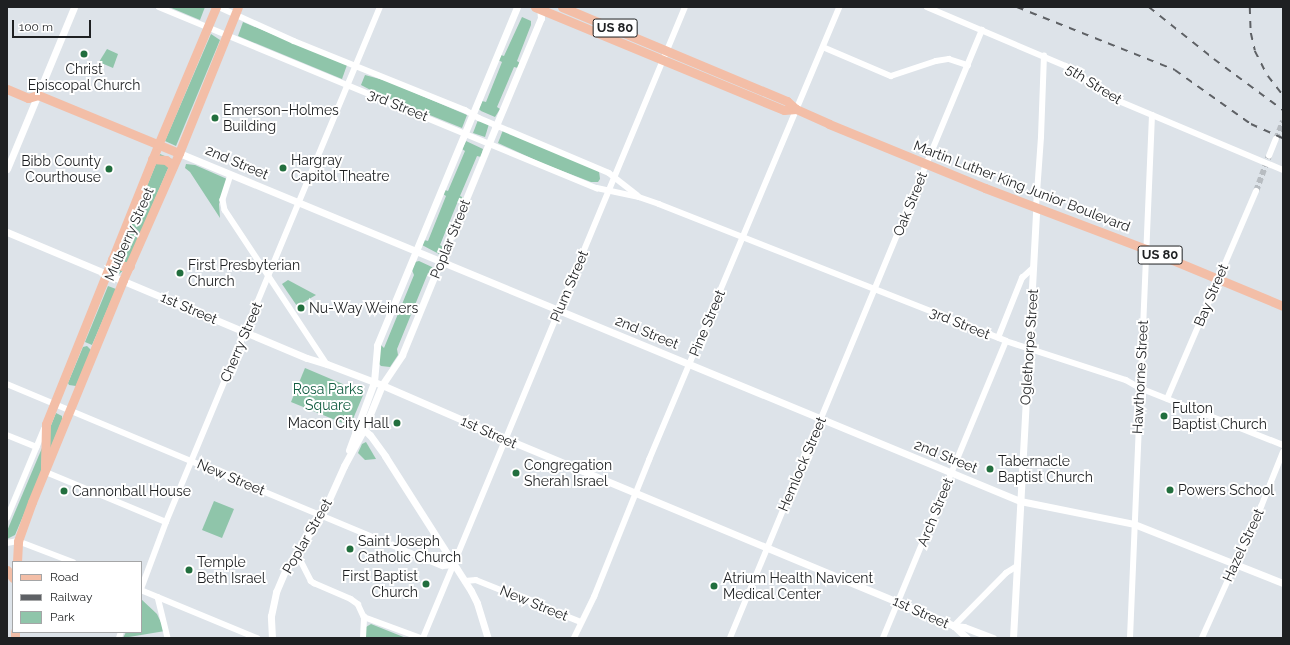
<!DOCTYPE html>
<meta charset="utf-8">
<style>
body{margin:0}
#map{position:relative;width:1290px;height:645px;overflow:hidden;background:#dde3e9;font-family:Raleway,sans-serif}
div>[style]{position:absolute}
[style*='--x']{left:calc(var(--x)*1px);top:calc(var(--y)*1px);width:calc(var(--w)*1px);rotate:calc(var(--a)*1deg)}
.green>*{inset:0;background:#8fc5aa}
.minor-tunnel>*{height:5.5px;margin-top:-2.75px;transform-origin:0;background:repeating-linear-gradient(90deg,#b7bcc1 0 5.5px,transparent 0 8.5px)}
.minor>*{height:5.5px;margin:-2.75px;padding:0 2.75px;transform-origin:2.75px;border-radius:2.75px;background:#fff}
.tertiary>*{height:7px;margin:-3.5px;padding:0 3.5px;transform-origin:3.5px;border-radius:3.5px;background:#fff}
.primary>*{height:9px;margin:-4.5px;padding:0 4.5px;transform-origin:4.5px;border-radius:4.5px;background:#f3bea7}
.rail>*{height:1.5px;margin-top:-0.75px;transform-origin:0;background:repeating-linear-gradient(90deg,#5e6165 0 7px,transparent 0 14px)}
.dots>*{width:11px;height:11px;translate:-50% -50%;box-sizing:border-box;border:2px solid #fff;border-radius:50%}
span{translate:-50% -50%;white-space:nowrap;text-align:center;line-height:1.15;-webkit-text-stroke:4px #fff;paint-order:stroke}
.shield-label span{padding:1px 3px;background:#fff;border:1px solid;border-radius:3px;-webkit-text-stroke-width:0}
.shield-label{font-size:13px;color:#1e2022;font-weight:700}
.poi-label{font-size:14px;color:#1e2022}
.left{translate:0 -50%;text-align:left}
.right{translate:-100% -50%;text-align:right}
.street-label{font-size:14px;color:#1e2022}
.park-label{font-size:14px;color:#135e42}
.frame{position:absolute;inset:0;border:8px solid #1e2022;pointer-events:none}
.legend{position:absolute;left:12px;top:561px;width:130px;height:72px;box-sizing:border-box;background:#fff;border:1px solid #a5a6a7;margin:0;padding:5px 7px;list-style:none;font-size:12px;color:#1e2022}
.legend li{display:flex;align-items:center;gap:8px;height:20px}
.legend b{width:20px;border:1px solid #a5a6a7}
.scale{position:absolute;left:12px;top:20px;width:79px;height:18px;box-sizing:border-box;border:2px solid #1e2022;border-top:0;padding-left:5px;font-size:12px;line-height:14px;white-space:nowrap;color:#1e2022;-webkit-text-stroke:3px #fff;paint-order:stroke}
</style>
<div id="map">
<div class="green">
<i style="clip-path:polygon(169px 7px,205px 7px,200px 20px)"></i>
<i style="clip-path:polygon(522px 17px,531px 21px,531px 25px,517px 61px,520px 63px,518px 68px,514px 67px,497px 107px,500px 109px,495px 117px,481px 111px,479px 109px,482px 101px,486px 102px,502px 62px,498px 60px,501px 55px,504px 56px)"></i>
<i style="clip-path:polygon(243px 22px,347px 65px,342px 79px,238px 36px)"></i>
<i style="clip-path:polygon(211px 34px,220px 40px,176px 146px,165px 141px)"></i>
<i style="clip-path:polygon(107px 49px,118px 54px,113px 68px,99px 62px)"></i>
<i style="clip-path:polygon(365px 75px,387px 81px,467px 115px,462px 128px,380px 95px,361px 85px)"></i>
<i style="clip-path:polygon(478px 120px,489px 124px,485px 137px,473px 133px)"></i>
<i style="clip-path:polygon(503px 130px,599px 171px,600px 179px,598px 182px,591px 182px,544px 164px,498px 143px)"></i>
<i style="clip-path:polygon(466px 141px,483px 149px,481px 157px,477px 156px,460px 196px,464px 198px,462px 203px,458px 201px,440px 245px,443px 247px,439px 254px,422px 245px,424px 240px,428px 241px,446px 196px,443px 194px,445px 190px,448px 191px,465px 151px,462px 149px)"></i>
<i style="clip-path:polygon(160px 154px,172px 159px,125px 269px,119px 274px,116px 273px,115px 265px)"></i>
<i style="clip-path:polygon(186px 164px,195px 165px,227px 179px,219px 204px,220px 218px,190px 172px,185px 168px)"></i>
<i style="clip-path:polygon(419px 261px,432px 267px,434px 269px,431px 275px,428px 273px,397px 349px,398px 355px,390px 367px,381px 366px,379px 364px,378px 358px,381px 345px,384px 348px,414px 275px,412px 270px,415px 262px)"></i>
<i style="clip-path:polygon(288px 280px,316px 295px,297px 306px,282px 284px)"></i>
<i style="clip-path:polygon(108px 286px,116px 289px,92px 345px,85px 342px)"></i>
<i style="clip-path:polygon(87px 346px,91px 350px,76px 386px,69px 385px,68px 383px,83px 347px)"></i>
<i style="clip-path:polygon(305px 368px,364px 393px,350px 426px,291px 402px)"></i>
<i style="clip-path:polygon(56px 413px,62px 416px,62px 420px,47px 457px,48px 433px)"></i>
<i style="clip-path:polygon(366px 442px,376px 459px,365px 460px,358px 453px,362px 444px)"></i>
<i style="clip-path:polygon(42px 448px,41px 474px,15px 535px,7px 539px,7px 531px)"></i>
<i style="clip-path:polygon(214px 501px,234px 509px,222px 538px,202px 530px)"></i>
<i style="clip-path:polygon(141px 599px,157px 614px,165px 631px,123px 638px,126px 632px,141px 632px)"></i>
<i style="clip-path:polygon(371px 624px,406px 638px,366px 638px,366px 627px)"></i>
</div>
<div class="minor-tunnel">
<i style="--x:1276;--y:139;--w:19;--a:-69"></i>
<i style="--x:1256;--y:191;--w:37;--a:-70"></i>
</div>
<div class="minor">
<i style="--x:159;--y:7;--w:474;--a:22.5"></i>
<i style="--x:597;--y:188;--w:43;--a:12.1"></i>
<i style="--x:639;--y:197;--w:21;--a:19"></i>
<i style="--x:659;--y:204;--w:373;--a:21.5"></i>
<i style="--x:1006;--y:341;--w:126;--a:18"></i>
<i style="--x:1126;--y:380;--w:16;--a:30"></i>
<i style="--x:1140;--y:388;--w:154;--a:21.7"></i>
<i style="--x:219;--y:7;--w:82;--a:24.4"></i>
<i style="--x:294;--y:41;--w:184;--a:22"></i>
<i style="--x:465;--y:110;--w:16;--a:30"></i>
<i style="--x:479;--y:118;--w:141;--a:22.9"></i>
<i style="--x:609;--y:173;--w:36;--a:38"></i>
<i style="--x:927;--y:7;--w:151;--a:23"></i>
<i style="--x:1066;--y:66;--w:56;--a:34.8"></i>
<i style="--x:1112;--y:98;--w:186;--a:22.8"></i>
<i style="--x:823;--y:47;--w:74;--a:23.1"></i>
<i style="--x:891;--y:76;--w:47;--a:-18.4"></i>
<i style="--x:936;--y:61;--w:13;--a:-9"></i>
<i style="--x:949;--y:59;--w:20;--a:18"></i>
<i style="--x:1269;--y:156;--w:18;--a:-68"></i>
<i style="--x:231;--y:175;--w:26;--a:108"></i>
<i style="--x:223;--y:200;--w:10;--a:79"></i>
<i style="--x:225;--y:210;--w:185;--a:56.5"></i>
<i style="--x:1036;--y:207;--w:70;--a:-85.9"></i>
<i style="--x:1041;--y:137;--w:81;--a:-87.9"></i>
<i style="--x:998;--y:338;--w:65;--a:-68.2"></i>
<i style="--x:1022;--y:278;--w:15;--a:-42"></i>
<i style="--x:7;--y:384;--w:472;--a:22.7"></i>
<i style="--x:443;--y:566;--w:11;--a:-5"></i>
<i style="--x:1167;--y:399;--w:226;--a:-66.8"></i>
<i style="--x:7;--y:435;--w:32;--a:22"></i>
<i style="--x:46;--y:472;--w:130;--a:22.6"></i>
<i style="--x:7;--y:518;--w:96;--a:-67.4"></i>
<i style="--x:7;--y:543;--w:11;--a:-10"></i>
<i style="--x:18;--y:541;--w:59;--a:20.9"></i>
<i style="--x:297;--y:553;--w:31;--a:63"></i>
<i style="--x:311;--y:581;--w:4;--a:34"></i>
<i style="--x:314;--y:583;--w:40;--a:23.4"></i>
<i style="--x:351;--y:599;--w:9;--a:36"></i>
<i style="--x:358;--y:604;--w:14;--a:65"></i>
<i style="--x:364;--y:617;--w:61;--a:20.2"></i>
<i style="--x:465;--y:581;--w:11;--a:-5"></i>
<i style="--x:476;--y:580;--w:113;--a:21.8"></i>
<i style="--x:141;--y:589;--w:72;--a:-69.5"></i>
<i style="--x:166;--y:522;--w:558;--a:-67.44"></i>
<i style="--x:141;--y:590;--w:126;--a:22.5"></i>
<i style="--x:158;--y:597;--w:42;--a:76.3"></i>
<i style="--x:954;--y:626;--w:74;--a:-45.5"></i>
<i style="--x:1006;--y:573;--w:13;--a:-32"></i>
<i style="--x:119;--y:638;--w:6;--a:-72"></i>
<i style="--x:363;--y:638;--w:21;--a:-87"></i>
<i style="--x:423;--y:638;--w:683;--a:-67.45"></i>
<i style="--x:574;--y:638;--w:46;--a:-64"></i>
<i style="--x:594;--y:597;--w:148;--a:-68.1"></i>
<i style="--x:649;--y:460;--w:491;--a:-67.2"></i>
<i style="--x:730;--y:638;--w:658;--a:-67.49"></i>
<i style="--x:883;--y:638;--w:321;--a:-67.5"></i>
<i style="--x:1130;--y:638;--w:523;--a:-87.59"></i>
<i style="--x:1202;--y:638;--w:144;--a:-65.8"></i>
<i style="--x:1261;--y:507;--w:59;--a:-68.2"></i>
</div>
<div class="tertiary">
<i style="--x:179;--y:153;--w:910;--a:22.48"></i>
<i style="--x:1020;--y:501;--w:116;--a:11.4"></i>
<i style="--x:1134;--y:524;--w:160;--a:21.6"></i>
<i style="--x:7;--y:169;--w:175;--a:-67.5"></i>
<i style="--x:7;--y:232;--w:325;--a:22.8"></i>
<i style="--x:307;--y:358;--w:21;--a:17"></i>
<i style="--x:327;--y:364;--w:59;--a:20.9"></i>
<i style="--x:382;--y:385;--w:135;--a:23.5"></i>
<i style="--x:506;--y:439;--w:454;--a:22.6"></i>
<i style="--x:925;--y:613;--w:32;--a:24"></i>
<i style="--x:954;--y:626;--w:18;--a:43"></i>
<i style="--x:361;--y:427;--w:12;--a:42"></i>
<i style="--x:370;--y:435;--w:26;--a:54"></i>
<i style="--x:385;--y:456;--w:160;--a:57.5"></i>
<i style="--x:471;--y:591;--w:13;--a:63"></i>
<i style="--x:477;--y:603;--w:37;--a:73"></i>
<i style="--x:349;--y:450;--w:72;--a:-69.8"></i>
<i style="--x:374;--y:382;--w:37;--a:-85"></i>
<i style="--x:377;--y:345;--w:366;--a:-67.5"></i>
<i style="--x:954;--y:626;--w:10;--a:6"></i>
<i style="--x:964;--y:627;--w:31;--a:21"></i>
<i style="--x:272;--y:638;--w:22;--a:-93"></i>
<i style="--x:271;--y:616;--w:25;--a:-78"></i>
<i style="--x:276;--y:592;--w:23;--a:-67"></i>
<i style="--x:285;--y:571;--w:67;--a:-56.5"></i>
<i style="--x:322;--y:515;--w:54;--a:-65.8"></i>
<i style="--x:344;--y:466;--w:42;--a:-61.6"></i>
<i style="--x:364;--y:429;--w:48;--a:-67.8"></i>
<i style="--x:382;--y:385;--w:36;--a:-56"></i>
<i style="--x:402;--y:355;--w:245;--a:-67.7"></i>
<i style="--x:495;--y:128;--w:119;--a:-67.3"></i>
<i style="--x:541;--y:18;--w:11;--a:-95"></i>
<i style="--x:1013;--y:638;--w:432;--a:-86.9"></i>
</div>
<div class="primary">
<i style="--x:535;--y:7;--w:269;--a:22.5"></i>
<i style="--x:784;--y:110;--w:12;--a:-5"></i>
<i style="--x:562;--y:7;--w:244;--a:22.7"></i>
<i style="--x:787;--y:101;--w:12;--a:42"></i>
<i style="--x:796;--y:109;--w:36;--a:24"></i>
<i style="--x:829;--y:124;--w:169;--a:22.3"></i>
<i style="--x:985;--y:188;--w:172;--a:20.8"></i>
<i style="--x:1146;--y:249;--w:148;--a:22.6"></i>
<i style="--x:7;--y:89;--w:23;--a:23"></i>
<i style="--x:28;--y:98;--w:10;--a:-17"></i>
<i style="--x:38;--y:95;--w:152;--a:22.4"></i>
<i style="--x:152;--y:159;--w:14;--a:4"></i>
<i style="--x:166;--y:160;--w:9;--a:41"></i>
<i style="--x:112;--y:259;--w:12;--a:35"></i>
<i style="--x:122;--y:266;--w:8;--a:0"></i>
<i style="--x:45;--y:469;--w:45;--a:-88.7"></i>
<i style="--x:46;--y:424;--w:301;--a:-68.1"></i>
<i style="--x:158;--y:145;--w:150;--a:-67.2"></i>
<i style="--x:17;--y:562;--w:21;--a:-87"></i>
<i style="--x:18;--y:541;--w:41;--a:-70.3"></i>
<i style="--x:32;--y:502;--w:240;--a:-67.7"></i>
<i style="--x:123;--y:280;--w:139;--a:-66.2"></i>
<i style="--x:179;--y:153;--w:157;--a:-68"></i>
<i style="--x:7;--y:570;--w:10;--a:53"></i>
<i style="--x:15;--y:638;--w:6;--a:-90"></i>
</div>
<div class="rail">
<i style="--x:1017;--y:7;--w:170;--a:21.7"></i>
<i style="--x:1175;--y:70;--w:93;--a:35.4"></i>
<i style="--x:1251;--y:124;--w:35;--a:24"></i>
<i style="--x:1149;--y:7;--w:83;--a:38.7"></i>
<i style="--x:1214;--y:59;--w:86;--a:36.5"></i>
<i style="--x:1250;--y:7;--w:26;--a:88"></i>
<i style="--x:1251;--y:33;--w:18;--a:77"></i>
<i style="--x:1255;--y:51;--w:28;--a:63"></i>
<i style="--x:1268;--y:76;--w:24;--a:52"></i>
</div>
<div class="dots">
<i style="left:84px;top:54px;background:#226f3e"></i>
<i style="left:215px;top:118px;background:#226f3e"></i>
<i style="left:283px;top:168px;background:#226f3e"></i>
<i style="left:109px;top:169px;background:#226f3e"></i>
<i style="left:180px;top:273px;background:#226f3e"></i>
<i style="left:301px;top:308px;background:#226f3e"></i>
<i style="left:1164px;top:416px;background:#226f3e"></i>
<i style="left:397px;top:423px;background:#226f3e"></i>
<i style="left:990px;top:469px;background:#226f3e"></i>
<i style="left:516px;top:473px;background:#226f3e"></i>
<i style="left:1170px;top:490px;background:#226f3e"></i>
<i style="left:64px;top:491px;background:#226f3e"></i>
<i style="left:350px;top:549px;background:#226f3e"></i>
<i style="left:189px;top:570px;background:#226f3e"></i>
<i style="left:426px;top:584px;background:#226f3e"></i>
<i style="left:714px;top:586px;background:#226f3e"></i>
</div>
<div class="shield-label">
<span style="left:615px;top:28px">US 80</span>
<span style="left:1160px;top:255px">US 80</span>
</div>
<div class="poi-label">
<span style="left:84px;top:77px">Christ<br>Episcopal Church</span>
<span class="left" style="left:223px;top:118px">Emerson–Holmes<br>Building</span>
<span class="left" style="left:291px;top:168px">Hargray<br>Capitol Theatre</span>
<span class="right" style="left:101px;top:169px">Bibb County<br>Courthouse</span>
<span class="left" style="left:188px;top:273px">First Presbyterian<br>Church</span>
<span class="left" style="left:309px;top:308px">Nu-Way Weiners</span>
<span class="left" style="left:1172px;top:416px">Fulton<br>Baptist Church</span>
<span class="right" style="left:389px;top:423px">Macon City Hall</span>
<span class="left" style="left:998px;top:469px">Tabernacle<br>Baptist Church</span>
<span class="left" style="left:524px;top:473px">Congregation<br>Sherah Israel</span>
<span class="left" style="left:1178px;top:490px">Powers School</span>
<span class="left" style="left:72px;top:491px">Cannonball House</span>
<span class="left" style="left:358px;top:549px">Saint Joseph<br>Catholic Church</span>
<span class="left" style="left:197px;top:570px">Temple<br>Beth Israel</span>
<span class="right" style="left:418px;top:584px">First Baptist<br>Church</span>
<span class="left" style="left:723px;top:586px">Atrium Health Navicent<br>Medical Center</span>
</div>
<div class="street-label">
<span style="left:1094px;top:84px;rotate:32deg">5th Street</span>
<span style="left:398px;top:105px;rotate:22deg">3rd Street</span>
<span style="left:237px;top:162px;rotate:23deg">2nd Street</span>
<span style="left:1022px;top:186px;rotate:21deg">Martin Luther King Junior Boulevard</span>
<span style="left:910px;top:204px;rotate:-68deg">Oak Street</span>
<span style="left:129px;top:234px;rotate:-66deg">Mulberry Street</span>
<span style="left:450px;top:239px;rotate:-68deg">Poplar Street</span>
<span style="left:569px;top:286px;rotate:-67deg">Plum Street</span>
<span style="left:1211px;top:295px;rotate:-67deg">Bay Street</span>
<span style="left:189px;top:308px;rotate:23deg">1st Street</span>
<span style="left:707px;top:323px;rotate:-67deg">Pine Street</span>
<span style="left:960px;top:323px;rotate:22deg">3rd Street</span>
<span style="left:647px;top:332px;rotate:22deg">2nd Street</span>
<span style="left:241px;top:342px;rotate:-67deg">Cherry Street</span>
<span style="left:1029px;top:347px;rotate:-86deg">Oglethorpe Street</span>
<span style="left:1140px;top:377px;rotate:-87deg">Hawthorne Street</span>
<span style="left:489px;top:432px;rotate:24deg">1st Street</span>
<span style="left:946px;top:456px;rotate:22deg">2nd Street</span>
<span style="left:802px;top:464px;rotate:-67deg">Hemlock Street</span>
<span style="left:231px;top:477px;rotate:23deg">New Street</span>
<span style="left:935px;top:512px;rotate:-68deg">Arch Street</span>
<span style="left:307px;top:536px;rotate:-60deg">Poplar Street</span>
<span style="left:1243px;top:545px;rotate:-65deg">Hazel Street</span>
<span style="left:534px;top:603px;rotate:22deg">New Street</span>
<span style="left:921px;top:612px;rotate:24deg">1st Street</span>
</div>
<div class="park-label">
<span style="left:328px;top:397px">Rosa Parks<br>Square</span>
</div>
<div class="frame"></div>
<ul class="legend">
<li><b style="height:5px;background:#f3bea7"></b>Road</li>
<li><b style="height:5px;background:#5e6165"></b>Railway</li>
<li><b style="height:11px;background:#8fc5aa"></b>Park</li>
</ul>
<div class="scale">100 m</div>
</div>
